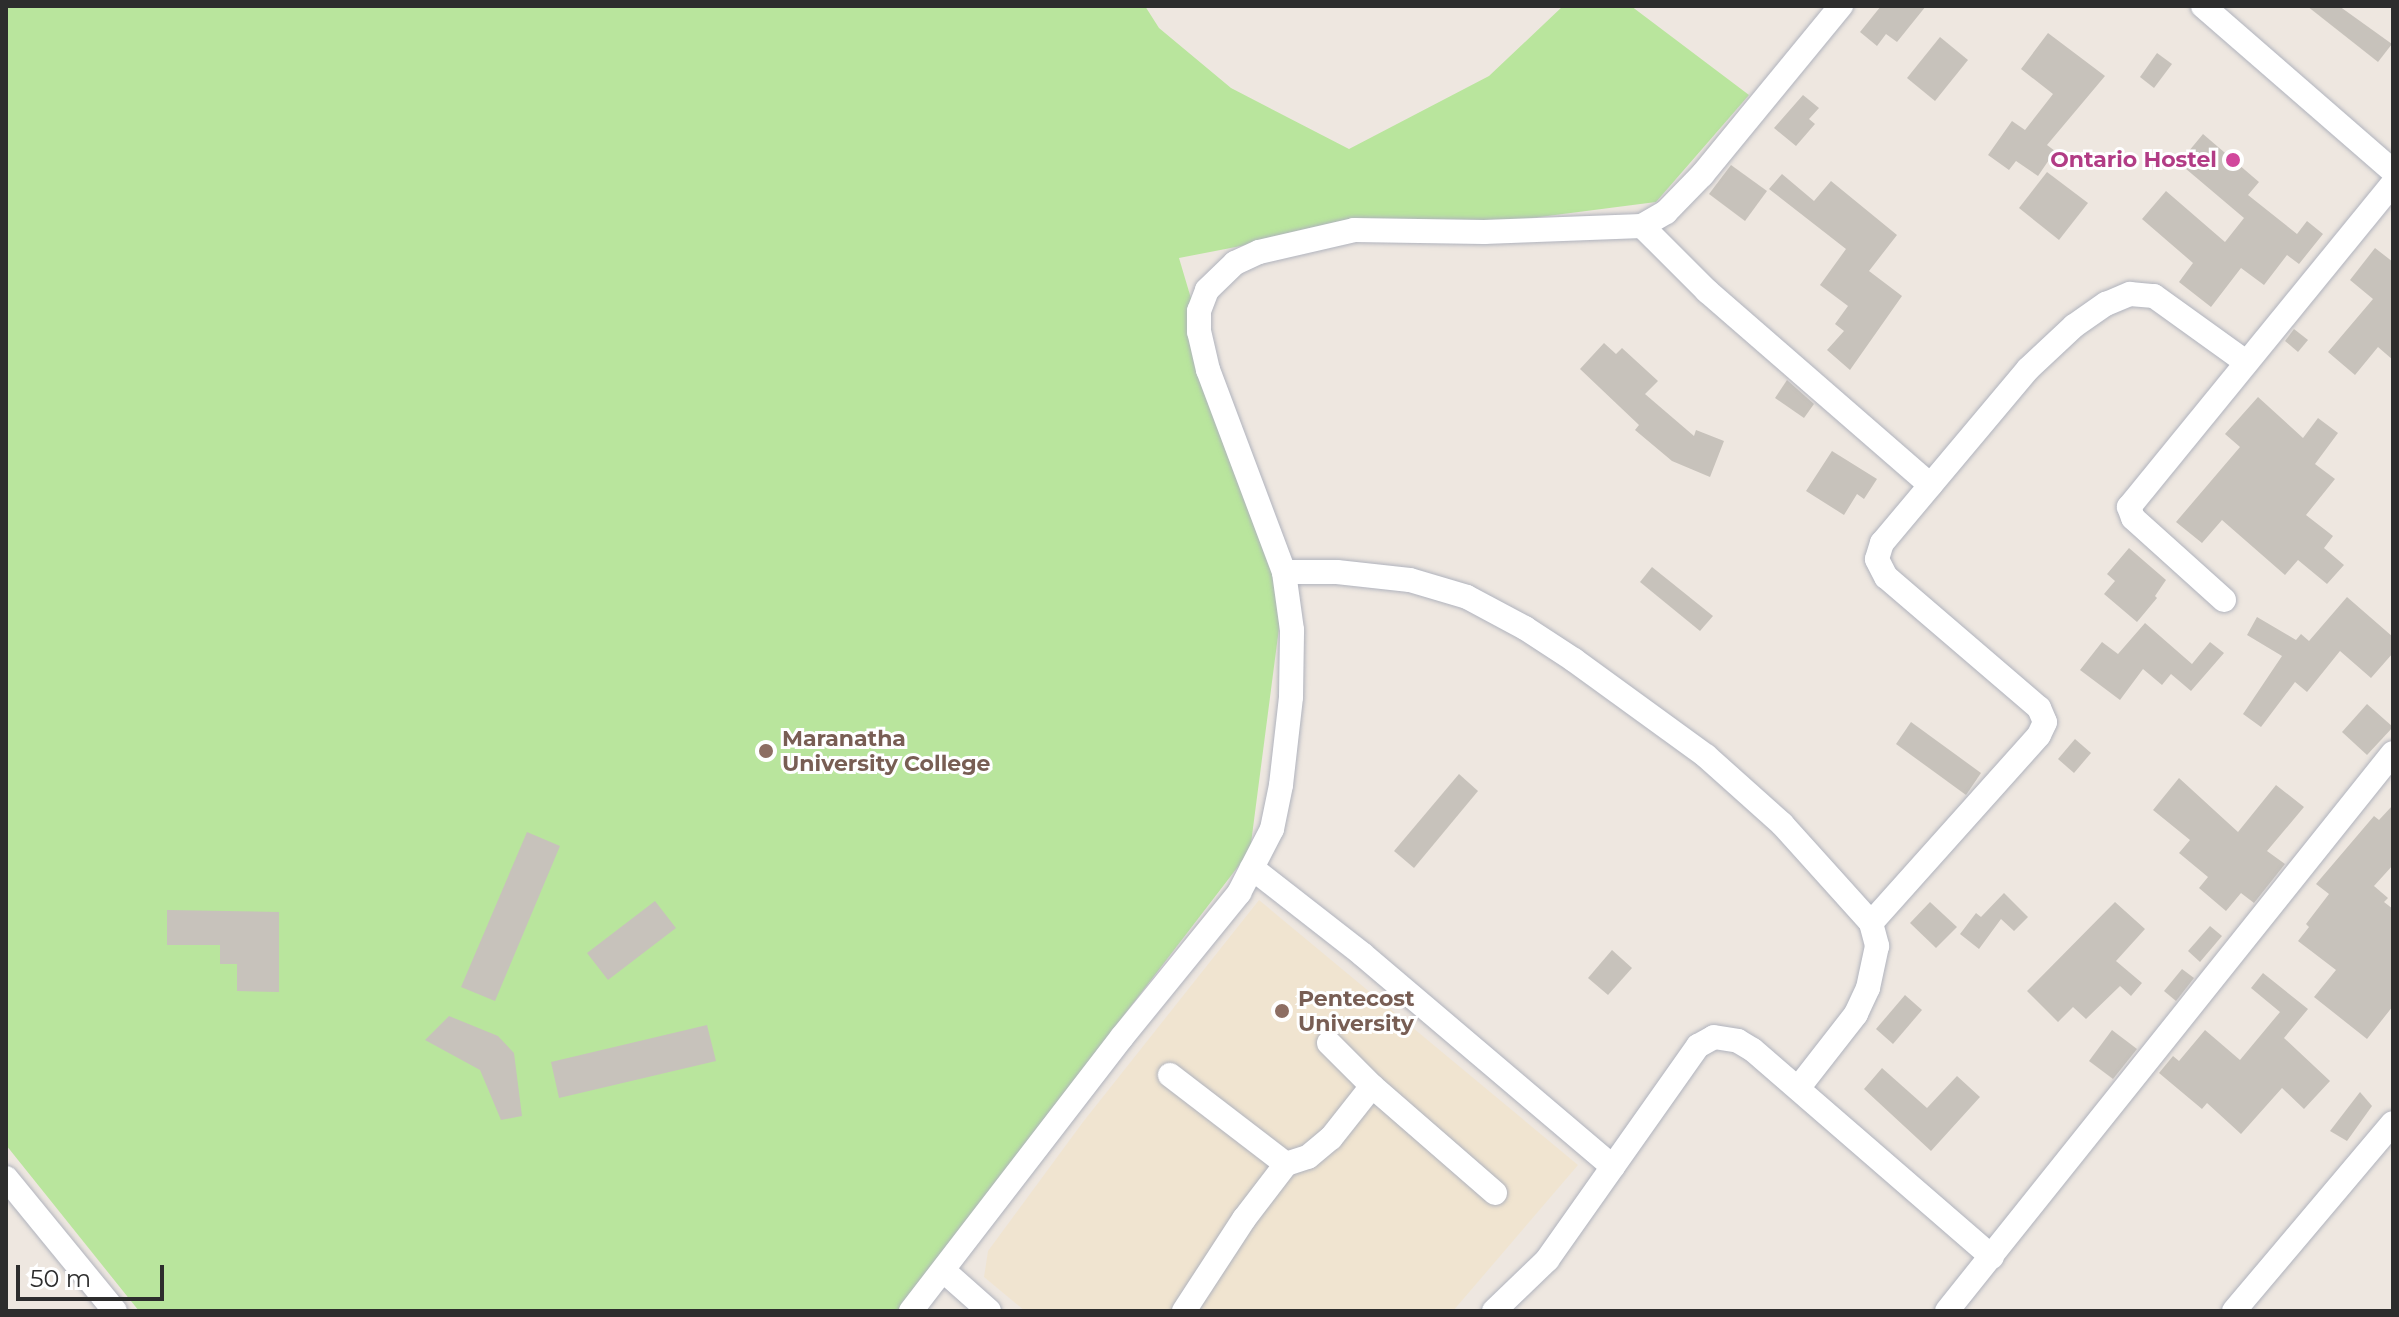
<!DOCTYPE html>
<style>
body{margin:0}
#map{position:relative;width:2399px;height:1317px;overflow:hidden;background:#eee7e0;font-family:Montserrat,sans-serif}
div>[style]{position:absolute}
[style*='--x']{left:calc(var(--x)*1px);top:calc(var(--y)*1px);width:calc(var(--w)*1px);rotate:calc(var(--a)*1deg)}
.education>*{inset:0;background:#f0e4d0}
.green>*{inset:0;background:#b9e59d}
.building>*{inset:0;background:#c7c2bb}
.roads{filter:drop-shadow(0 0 2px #b0b3bd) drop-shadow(0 0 2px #b0b3bd)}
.minor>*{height:24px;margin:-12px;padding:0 12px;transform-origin:12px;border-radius:12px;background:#fff}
.dots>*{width:22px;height:22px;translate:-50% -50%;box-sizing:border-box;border:4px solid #fff;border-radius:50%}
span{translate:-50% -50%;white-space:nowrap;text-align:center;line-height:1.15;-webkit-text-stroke:6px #fff;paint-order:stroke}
.hotel-label{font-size:22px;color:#b23c85;font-weight:700}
.right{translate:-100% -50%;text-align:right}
.education-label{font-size:22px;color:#785e54;font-weight:700}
.left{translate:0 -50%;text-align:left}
.frame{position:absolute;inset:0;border:8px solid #2d2d2d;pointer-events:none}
.scale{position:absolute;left:16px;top:1265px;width:148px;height:36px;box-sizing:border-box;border:4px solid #2d2d2d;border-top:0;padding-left:10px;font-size:24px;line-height:28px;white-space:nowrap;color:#2d2d2d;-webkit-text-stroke:6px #fff;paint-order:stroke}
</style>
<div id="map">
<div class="education">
<i style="clip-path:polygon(1259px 900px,1578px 1165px,1453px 1311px,1025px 1311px,984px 1277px,988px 1251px,1083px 1122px)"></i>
</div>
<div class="green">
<i style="clip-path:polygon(6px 6px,1145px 6px,1159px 28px,1231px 88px,1349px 149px,1489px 76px,1563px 6px,1631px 6px,1749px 95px,1656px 202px,1494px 223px,1364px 222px,1179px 258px,1282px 605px,1250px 851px,897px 1311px,139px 1311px,6px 1145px)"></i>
</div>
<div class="building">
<i style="clip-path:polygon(1881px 6px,1926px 6px,1897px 42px,1886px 34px,1877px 46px,1860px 32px)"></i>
<i style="clip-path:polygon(2307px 6px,2339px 6px,2392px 44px,2378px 62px)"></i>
<i style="clip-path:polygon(2048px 33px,2105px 76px,2047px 145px,2055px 151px,2038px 176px,2016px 161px,2009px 170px,1988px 155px,2012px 121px,2025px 130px,2053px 94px,2021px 69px)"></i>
<i style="clip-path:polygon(1940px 37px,1968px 60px,1935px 101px,1907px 78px)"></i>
<i style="clip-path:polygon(2157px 53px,2172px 64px,2154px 88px,2140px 77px)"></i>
<i style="clip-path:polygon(1803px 95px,1819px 108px,1809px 119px,1815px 124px,1796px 146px,1774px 128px)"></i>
<i style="clip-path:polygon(2203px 134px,2259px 182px,2248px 195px,2297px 234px,2307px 221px,2323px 234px,2299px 264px,2287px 255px,2264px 285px,2241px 268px,2211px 307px,2179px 282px,2193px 263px,2142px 219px,2166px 191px,2225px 242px,2244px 218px,2179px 163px)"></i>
<i style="clip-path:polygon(1731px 165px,1767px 191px,1745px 221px,1709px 194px)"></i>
<i style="clip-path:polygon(2047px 172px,2088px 203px,2059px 240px,2019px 208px)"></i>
<i style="clip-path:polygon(1782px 174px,1814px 201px,1831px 181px,1897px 235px,1869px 271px,1902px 296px,1850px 370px,1827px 350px,1844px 331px,1835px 324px,1848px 306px,1820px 285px,1846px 249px,1769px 189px)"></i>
<i style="clip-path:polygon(2375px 248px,2393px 262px,2393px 360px,2378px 347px,2355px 375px,2328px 352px,2373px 299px,2350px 280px)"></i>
<i style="clip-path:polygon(2294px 329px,2308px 340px,2298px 352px,2285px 341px)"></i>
<i style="clip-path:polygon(1604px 343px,1616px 354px,1622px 348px,1658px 381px,1645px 394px,1694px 436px,1696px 430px,1724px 441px,1710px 477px,1672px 461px,1635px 430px,1639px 425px,1580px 369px)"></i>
<i style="clip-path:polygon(1787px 380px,1814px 404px,1804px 418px,1775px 398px)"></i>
<i style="clip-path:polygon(2258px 397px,2303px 438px,2318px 418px,2338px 433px,2315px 464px,2335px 479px,2306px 515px,2333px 536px,2324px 548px,2344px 565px,2327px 584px,2298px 560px,2285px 575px,2222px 520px,2202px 543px,2176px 522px,2240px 447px,2225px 434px)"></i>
<i style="clip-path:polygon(1832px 451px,1877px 479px,1864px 499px,1857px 494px,1844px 515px,1806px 491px)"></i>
<i style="clip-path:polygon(2129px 548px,2166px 580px,2155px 596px,2157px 598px,2137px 622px,2104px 594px,2115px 581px,2107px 574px)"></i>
<i style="clip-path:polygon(1652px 567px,1713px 616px,1700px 631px,1640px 582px)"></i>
<i style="clip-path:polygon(2347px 597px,2393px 637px,2393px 653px,2371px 678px,2340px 651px,2307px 692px,2295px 682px,2261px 727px,2243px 714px,2282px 656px,2247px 635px,2257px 617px,2296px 640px,2301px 634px,2309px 641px)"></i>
<i style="clip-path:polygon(2145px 623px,2192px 664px,2210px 642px,2224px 653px,2191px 691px,2171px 674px,2162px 685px,2143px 669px,2120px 700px,2080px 670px,2102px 642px,2118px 654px)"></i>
<i style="clip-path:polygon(2367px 704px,2393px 727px,2367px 755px,2342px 732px)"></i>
<i style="clip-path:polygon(1911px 722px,1981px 773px,1966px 795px,1896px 744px)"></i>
<i style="clip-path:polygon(2075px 739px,2091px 753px,2074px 773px,2058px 759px)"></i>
<i style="clip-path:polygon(1459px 774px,1478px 791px,1414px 868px,1394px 851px)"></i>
<i style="clip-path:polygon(2179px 778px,2238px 832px,2276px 785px,2304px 807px,2267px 851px,2285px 864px,2254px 903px,2241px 893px,2226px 911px,2199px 888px,2208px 877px,2179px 853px,2190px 840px,2153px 810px)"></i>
<i style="clip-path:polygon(2393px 805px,2393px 865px,2374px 886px,2388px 898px,2384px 902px,2393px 909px,2393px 1006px,2367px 1039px,2314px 997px,2336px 970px,2298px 941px,2309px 927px,2306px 924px,2329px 894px,2316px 884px,2374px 816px,2379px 820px)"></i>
<i style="clip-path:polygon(527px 832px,560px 846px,495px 1001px,461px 987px)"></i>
<i style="clip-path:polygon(2004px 893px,2028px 917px,2014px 931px,2001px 919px,1979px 949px,1960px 934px,1976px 913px,1981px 917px)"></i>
<i style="clip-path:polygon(655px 901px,676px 928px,608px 980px,587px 953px)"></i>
<i style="clip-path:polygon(1930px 902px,1957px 927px,1936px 948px,1910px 923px)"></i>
<i style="clip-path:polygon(2115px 902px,2145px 929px,2116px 961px,2142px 983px,2131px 996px,2120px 986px,2086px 1019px,2073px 1007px,2058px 1022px,2027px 991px)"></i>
<i style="clip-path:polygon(167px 910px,279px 912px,279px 992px,237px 991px,237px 964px,220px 964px,220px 945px,167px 945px)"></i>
<i style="clip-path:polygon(2210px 926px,2222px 936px,2200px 962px,2188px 951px)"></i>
<i style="clip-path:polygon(1612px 950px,1632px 968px,1608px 995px,1588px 978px)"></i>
<i style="clip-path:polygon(2182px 969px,2194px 978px,2176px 1001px,2164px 991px)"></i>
<i style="clip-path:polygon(2263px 973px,2308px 1009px,2284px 1038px,2330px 1081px,2304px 1109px,2282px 1088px,2241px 1134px,2207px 1103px,2202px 1109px,2159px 1073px,2173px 1056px,2179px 1061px,2205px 1030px,2240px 1060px,2280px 1012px,2251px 988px)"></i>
<i style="clip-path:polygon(1905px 995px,1922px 1010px,1893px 1044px,1876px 1029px)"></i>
<i style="clip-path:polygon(449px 1016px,498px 1036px,514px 1053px,522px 1116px,501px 1120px,480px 1070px,425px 1040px)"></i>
<i style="clip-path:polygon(707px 1025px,716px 1061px,559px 1098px,551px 1062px)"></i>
<i style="clip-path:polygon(2112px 1030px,2137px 1049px,2113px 1079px,2089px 1061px)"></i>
<i style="clip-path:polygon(1882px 1068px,1927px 1108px,1957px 1076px,1980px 1097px,1931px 1151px,1864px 1089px)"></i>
<i style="clip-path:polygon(2360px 1092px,2372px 1106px,2347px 1141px,2330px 1131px)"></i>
</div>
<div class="roads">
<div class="minor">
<i style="--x:2203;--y:6;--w:252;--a:41"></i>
<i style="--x:1642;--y:226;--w:92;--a:45"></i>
<i style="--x:1707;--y:291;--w:296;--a:41"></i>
<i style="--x:1284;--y:572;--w:53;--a:0"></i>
<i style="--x:1337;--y:572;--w:73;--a:6.3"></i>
<i style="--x:1410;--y:580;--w:59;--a:16.6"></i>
<i style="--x:1467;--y:597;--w:66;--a:28.1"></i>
<i style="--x:1525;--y:628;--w:59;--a:33.1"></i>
<i style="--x:1574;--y:660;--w:163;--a:36"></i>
<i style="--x:1706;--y:756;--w:102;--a:41.8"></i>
<i style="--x:1782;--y:824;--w:133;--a:48"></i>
<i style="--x:1871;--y:923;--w:24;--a:75"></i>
<i style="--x:1877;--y:946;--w:43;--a:102.1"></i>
<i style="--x:1868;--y:988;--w:29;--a:115"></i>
<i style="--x:1856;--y:1014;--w:93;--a:128"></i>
<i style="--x:2224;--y:600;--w:122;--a:-138"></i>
<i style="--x:2133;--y:518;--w:12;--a:-110"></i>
<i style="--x:2129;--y:507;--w:418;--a:-50.8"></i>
<i style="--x:1252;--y:868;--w:140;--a:38"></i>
<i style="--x:1362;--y:954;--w:329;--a:40.3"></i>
<i style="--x:1871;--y:923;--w:252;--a:-48.2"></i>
<i style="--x:2039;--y:735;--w:14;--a:-65"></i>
<i style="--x:2045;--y:722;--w:15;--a:-113"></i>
<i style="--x:2039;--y:708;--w:201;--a:-139.4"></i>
<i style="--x:1886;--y:577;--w:20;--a:-117"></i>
<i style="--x:1877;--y:559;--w:17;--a:-73"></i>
<i style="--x:1882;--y:543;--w:227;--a:-50"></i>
<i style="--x:2028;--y:369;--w:63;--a:-43.1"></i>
<i style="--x:2074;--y:326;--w:39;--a:-35"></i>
<i style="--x:2106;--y:304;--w:26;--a:-23"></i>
<i style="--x:2130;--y:294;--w:24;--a:5"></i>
<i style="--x:2154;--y:296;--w:113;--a:35.7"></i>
<i style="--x:1329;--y:1043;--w:61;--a:45"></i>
<i style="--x:1372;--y:1086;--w:163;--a:41"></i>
<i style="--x:1170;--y:1075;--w:146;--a:37.5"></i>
<i style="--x:6;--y:1178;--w:172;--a:50.7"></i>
<i style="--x:944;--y:1271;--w:60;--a:41.6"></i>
<i style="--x:911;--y:1311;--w:346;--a:-52.4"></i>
<i style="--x:1122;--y:1037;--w:186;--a:-50.9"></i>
<i style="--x:1239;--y:893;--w:72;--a:-62.7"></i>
<i style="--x:1272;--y:829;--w:45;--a:-78.4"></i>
<i style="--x:1281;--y:785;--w:89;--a:-83.5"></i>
<i style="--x:1291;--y:697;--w:67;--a:-89.1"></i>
<i style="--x:1292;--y:630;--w:59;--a:-97.9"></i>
<i style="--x:1284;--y:572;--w:216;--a:-110.6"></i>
<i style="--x:1208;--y:370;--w:39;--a:-103"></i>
<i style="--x:1199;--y:332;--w:21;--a:-90"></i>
<i style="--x:1199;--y:311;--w:22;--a:-69"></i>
<i style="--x:1207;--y:290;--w:39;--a:-44"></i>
<i style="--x:1235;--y:263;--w:26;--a:-25"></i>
<i style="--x:1259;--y:252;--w:98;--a:-13"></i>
<i style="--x:1354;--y:230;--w:130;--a:0.9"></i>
<i style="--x:1484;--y:232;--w:158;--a:-2.2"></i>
<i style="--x:1642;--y:226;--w:28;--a:-30"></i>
<i style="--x:1666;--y:212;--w:52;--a:-45.8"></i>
<i style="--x:1702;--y:175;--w:219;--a:-50.6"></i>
<i style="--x:1184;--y:1311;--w:110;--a:-56.9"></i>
<i style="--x:1244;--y:1219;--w:69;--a:-52.6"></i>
<i style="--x:1286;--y:1164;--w:23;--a:-18"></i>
<i style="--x:1308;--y:1157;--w:30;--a:-40"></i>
<i style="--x:1331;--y:1138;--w:66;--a:-51.7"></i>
<i style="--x:1494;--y:1311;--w:74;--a:-43.9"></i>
<i style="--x:1547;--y:1260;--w:262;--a:-54.8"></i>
<i style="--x:1698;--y:1046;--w:18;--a:-29"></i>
<i style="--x:1714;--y:1037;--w:24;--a:9"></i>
<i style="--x:1738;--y:1041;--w:17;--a:31"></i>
<i style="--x:1753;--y:1050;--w:316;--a:40.9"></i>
<i style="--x:1947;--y:1311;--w:714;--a:-51.37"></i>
<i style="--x:2234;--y:1311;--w:246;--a:-49.8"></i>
</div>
</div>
<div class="dots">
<i style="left:2233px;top:160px;background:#d1479c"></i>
<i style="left:766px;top:751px;background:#8d6e63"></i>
<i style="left:1282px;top:1011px;background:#8d6e63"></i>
</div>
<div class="hotel-label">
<span class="right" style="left:2217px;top:160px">Ontario Hostel</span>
</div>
<div class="education-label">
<span class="left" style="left:782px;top:751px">Maranatha<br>University College</span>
<span class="left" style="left:1298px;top:1011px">Pentecost<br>University</span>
</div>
<div class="frame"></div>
<div class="scale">50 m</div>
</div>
